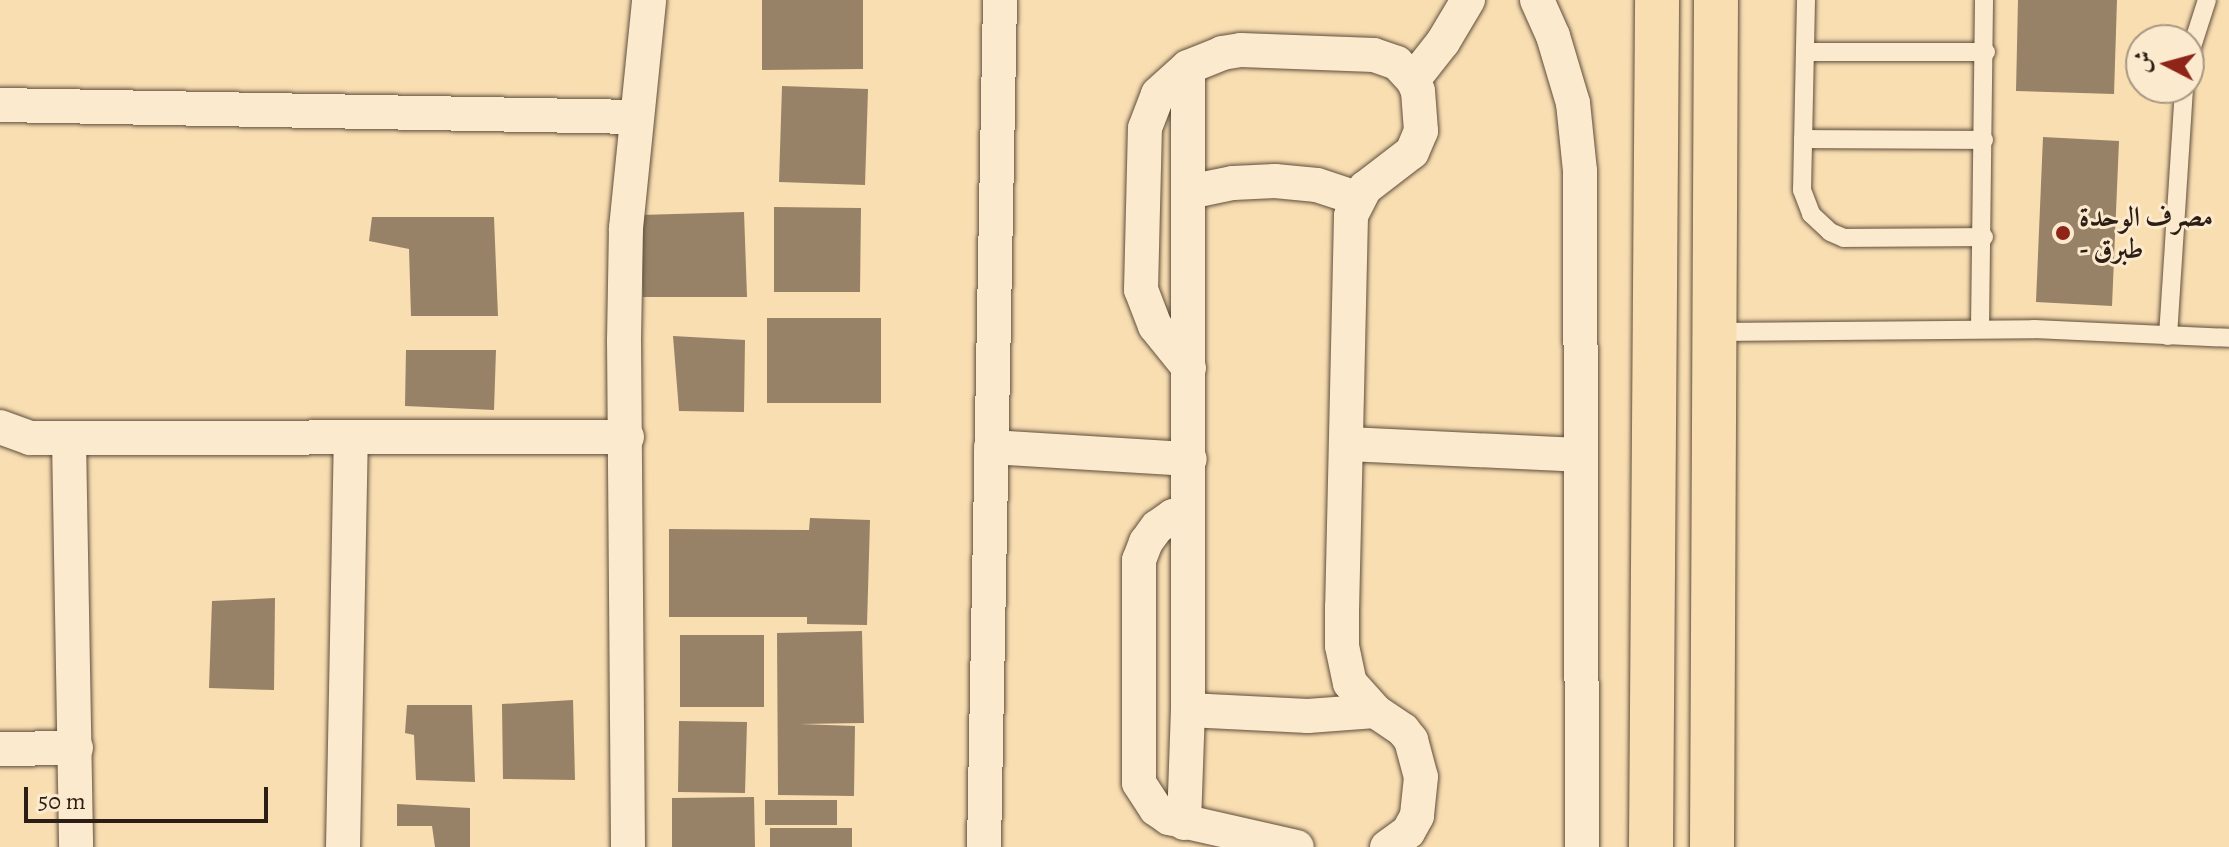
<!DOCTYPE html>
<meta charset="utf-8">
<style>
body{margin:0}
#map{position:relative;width:2229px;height:847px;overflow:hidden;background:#f9deb2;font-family:Alegreya,Amiri,serif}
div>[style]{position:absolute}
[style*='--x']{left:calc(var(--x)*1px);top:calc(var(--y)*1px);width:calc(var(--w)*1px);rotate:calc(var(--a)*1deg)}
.building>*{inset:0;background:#978267}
.roads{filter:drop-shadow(0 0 2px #5f4e3c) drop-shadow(0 0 2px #5f4e3c)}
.lane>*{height:18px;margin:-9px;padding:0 9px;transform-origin:9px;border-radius:9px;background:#fbeacd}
.street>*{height:34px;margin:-17px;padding:0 17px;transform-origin:17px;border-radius:17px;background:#fbeacd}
.highway>*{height:44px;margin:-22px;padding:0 22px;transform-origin:22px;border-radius:22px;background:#f9deb2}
.dots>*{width:22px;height:22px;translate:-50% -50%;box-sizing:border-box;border:4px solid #fbeacd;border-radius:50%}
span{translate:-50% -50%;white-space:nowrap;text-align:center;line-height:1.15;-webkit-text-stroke:6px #fbeacd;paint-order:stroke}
.poi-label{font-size:28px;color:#2c1e15;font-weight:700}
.left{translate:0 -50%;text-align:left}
.north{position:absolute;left:2125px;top:24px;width:80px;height:80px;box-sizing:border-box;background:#fbeacd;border:2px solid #a89883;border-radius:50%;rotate:276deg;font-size:22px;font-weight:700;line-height:32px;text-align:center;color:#2c1e15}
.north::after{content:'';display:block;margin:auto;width:28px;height:36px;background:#8f2418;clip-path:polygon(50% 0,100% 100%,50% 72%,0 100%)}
.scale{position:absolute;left:24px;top:787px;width:244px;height:36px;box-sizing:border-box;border:4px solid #2c1e15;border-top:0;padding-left:10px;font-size:24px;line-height:28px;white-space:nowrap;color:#2c1e15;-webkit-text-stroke:6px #fbeacd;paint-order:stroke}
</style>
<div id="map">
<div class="building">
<i style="clip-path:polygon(762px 0,863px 0,863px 69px,762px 70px)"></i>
<i style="clip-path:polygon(2018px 0,2117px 0,2114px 94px,2016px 91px)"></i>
<i style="clip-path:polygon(782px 86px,868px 89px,865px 185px,779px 182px)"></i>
<i style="clip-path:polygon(2043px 137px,2119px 141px,2112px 306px,2036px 302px)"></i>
<i style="clip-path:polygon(774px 207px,861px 208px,860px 292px,774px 292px)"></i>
<i style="clip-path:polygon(744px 212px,747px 297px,643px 297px,640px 215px)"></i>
<i style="clip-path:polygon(372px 217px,494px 217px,498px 316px,411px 316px,409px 249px,369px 241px)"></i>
<i style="clip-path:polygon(767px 318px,881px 318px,881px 403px,767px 403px)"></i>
<i style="clip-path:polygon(673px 336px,745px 340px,744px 412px,679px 411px)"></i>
<i style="clip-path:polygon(406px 350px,496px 350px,494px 410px,405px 406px)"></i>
<i style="clip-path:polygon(810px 518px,870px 520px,867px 625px,807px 624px,807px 617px,669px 617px,669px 529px,809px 530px)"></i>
<i style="clip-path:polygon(275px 598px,274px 690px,209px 688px,212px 601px)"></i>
<i style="clip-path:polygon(862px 631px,864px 723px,800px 724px,855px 726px,854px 796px,778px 795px,777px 633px)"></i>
<i style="clip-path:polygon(680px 635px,764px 635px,764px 707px,680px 707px)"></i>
<i style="clip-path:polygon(573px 700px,575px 780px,503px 779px,502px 704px)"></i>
<i style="clip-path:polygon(407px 705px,472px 705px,475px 782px,416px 780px,414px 735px,405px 733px)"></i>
<i style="clip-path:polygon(679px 721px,747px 722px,745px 793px,678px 792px)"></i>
<i style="clip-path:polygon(754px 797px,755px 847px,672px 847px,672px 798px)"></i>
<i style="clip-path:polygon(765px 800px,837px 800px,837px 825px,765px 825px)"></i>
<i style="clip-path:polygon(397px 804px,470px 808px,470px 847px,435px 847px,432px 826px,397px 826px)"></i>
<i style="clip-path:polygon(770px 828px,852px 828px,852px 847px,770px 847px)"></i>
</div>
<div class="roads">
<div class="lane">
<i style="--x:1806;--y:0;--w:190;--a:91.2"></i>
<i style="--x:1802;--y:190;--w:26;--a:69"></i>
<i style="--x:1811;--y:214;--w:26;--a:43"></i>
<i style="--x:1830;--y:232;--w:15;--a:23"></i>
<i style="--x:1844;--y:238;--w:140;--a:-0.4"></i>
<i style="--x:1805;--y:52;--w:181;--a:0"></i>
<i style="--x:2189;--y:56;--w:59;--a:-72.2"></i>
<i style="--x:1803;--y:139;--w:181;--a:0.3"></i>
<i style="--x:1980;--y:329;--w:329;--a:-89.3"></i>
<i style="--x:1717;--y:332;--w:317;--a:-0.5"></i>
<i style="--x:2034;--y:329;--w:195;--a:2.6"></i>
<i style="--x:2168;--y:336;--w:249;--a:-86.3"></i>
</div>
<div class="street">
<i style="--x:1537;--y:0;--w:39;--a:66"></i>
<i style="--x:1553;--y:36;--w:70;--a:73.4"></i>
<i style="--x:1573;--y:103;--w:68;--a:84.1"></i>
<i style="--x:1580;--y:171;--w:676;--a:89.83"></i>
<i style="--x:1413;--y:80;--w:48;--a:-51.7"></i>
<i style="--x:1443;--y:42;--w:49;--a:-59.2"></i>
<i style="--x:0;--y:105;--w:635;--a:1.08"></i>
<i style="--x:1189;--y:192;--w:45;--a:-11.6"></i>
<i style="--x:1233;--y:183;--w:42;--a:-2.7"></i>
<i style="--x:1275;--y:181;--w:42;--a:5.4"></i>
<i style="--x:1317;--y:185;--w:41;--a:18.4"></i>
<i style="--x:1189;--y:368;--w:54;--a:-129"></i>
<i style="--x:1155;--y:326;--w:39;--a:-111"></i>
<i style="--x:1141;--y:290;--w:162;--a:-88.6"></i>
<i style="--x:1145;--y:128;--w:36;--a:-69"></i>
<i style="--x:1158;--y:94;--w:40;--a:-42"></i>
<i style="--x:1188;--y:67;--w:37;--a:-22"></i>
<i style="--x:1222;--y:53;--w:19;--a:-9"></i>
<i style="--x:1241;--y:50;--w:133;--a:2.2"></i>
<i style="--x:1374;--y:55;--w:24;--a:19"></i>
<i style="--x:1397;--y:63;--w:23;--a:47"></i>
<i style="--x:1413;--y:80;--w:12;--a:66"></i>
<i style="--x:1418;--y:91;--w:40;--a:85.7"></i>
<i style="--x:1421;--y:131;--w:23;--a:113"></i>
<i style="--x:1412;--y:152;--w:59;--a:142.5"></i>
<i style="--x:1365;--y:188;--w:31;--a:117"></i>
<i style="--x:1351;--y:216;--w:391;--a:91.3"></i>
<i style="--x:1342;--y:607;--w:39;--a:90"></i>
<i style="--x:1342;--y:646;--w:38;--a:78"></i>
<i style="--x:1350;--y:683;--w:38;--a:48"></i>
<i style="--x:1375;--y:711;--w:34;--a:34"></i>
<i style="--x:1403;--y:730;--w:13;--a:51"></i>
<i style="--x:1411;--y:740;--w:38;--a:75"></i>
<i style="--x:1421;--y:777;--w:39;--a:96"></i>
<i style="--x:1417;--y:816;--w:18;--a:119"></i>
<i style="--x:1408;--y:832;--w:26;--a:144"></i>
<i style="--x:0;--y:427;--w:32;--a:20"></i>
<i style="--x:30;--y:438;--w:597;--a:-0.1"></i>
<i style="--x:69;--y:439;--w:408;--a:89"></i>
<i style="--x:1348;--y:444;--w:231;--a:2.7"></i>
<i style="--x:991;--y:447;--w:199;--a:3.5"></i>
<i style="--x:1188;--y:512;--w:16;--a:165"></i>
<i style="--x:1173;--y:516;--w:19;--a:145"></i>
<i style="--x:1157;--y:527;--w:19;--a:126"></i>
<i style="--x:1146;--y:542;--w:19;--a:111"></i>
<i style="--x:1139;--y:560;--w:223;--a:90"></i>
<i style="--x:1139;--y:783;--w:31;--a:57"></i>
<i style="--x:1156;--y:809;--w:16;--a:35"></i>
<i style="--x:1169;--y:818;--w:131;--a:12.8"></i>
<i style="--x:1188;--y:710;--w:120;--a:2.9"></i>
<i style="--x:1308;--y:716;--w:67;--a:-4.3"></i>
<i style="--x:0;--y:749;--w:76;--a:-0.8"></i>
<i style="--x:1184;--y:823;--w:113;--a:-88"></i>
<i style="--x:1188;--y:710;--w:643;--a:-90"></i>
<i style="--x:343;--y:847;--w:408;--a:-88.9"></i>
<i style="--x:628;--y:847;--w:506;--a:-90.45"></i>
<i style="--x:624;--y:341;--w:113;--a:-89"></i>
<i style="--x:626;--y:228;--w:229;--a:-84.2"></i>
<i style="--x:984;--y:847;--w:847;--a:-88.92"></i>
</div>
<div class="highway">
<i style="--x:1651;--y:847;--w:847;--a:-89.59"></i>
<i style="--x:1712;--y:847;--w:847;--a:-89.73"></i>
</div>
</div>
<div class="dots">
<i style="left:2063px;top:233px;background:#8f2418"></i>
</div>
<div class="poi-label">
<span class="left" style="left:2079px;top:233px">مصرف الوحدة<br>- طبرق</span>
</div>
<div class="north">ش</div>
<div class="scale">50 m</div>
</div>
